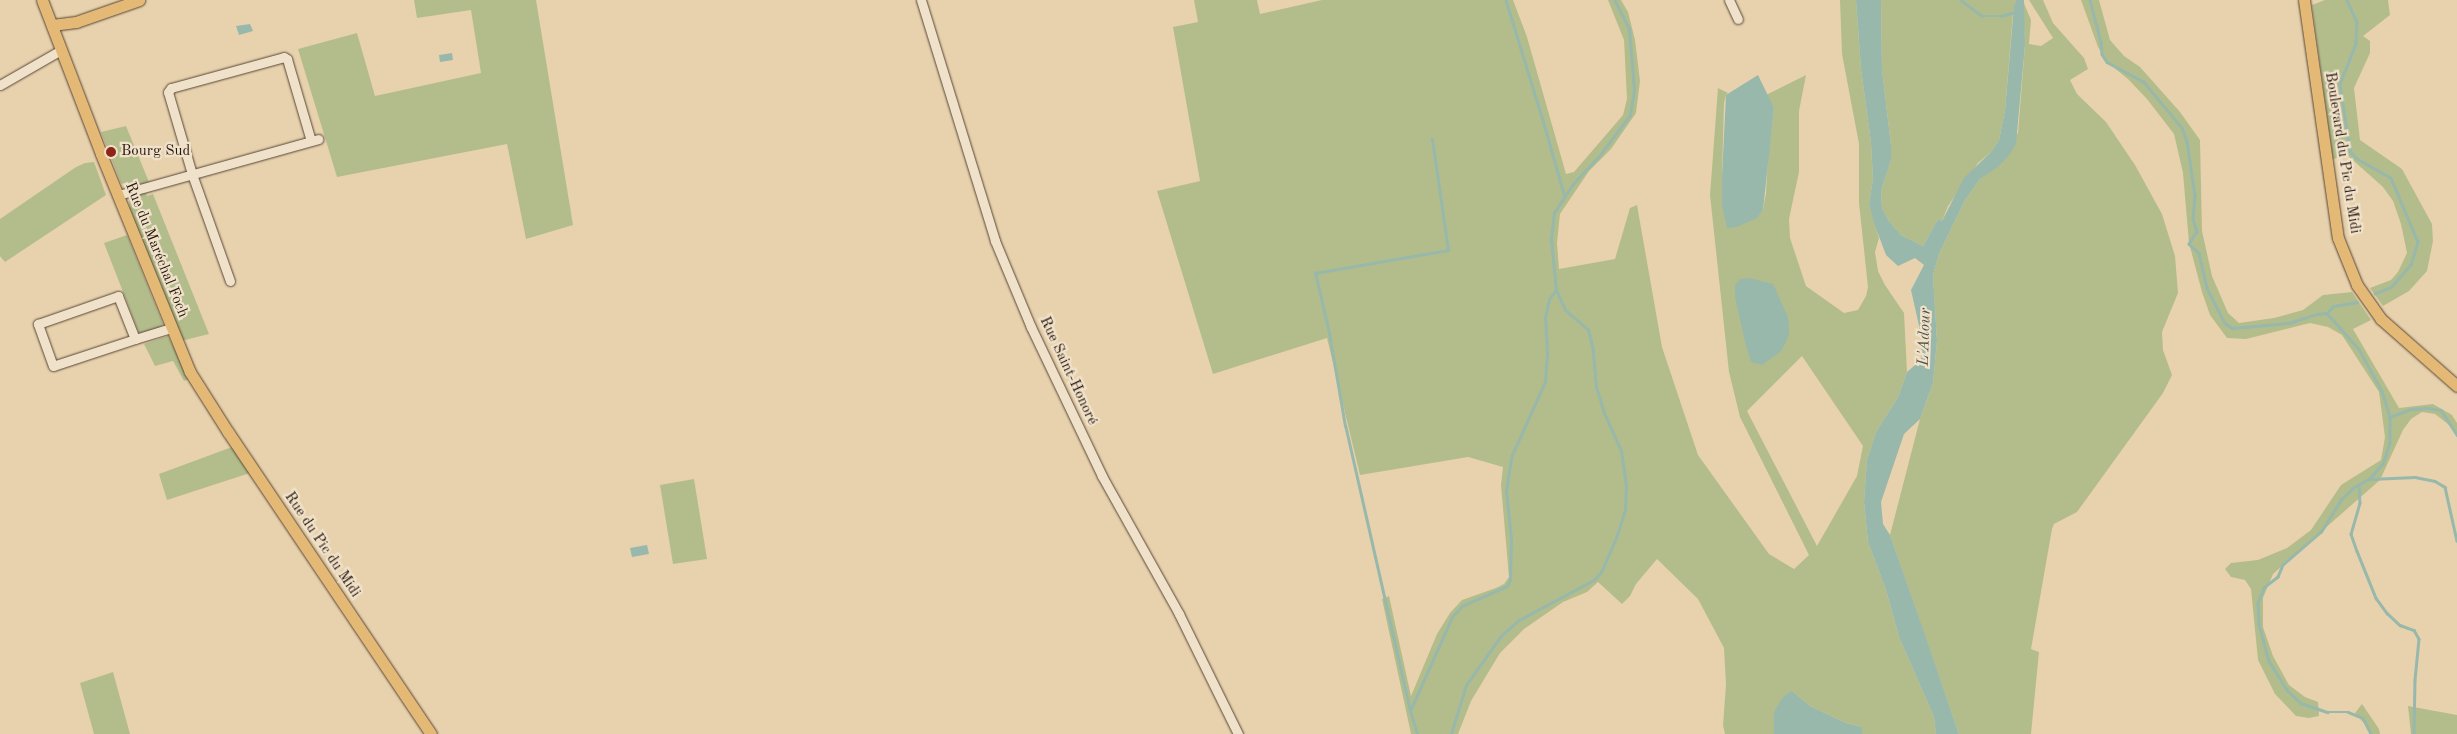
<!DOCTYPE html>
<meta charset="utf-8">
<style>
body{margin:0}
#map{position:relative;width:2457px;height:734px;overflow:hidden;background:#e8d2ad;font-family:"Old Standard TT",serif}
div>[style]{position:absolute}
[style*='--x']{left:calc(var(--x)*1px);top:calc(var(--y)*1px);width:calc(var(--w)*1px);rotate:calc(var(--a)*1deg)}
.green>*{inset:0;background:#b3bd8c}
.water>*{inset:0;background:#97b8aa}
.stream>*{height:2.5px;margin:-1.25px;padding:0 1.25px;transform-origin:1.25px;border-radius:1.25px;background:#97b8aa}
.roads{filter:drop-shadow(0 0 1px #574536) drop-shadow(0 0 1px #574536)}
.minor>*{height:9px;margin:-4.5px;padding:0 4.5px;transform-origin:4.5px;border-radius:4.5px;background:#f0e2ca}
.major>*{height:11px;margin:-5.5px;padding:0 5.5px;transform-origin:5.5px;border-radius:5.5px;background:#e4b976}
.dots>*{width:14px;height:14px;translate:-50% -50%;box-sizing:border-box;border:2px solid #f0e2ca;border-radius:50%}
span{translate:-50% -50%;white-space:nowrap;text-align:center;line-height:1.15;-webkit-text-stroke:4.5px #f0e2ca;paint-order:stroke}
.poi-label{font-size:15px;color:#27160e}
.left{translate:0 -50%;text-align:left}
.street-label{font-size:15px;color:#27160e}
.water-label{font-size:16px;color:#4e4f45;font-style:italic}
</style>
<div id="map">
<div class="green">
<i style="clip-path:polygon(414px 0,536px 0,573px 225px,526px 239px,507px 144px,337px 177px,298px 49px,357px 33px,375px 96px,481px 73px,471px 10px,417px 18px)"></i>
<i style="clip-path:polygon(evenodd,1194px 0,1257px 0,1260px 14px,1322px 0,1513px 0,1527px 37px,1566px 174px,1574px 172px,1623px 115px,1627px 99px,1624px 40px,1608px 0,1621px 0,1628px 12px,1635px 40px,1640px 81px,1636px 113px,1611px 149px,1589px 171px,1560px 214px,1557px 243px,1559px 269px,1615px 259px,1630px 208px,1637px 205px,1662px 347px,1698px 455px,1769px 554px,1794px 569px,1809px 555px,1740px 417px,1729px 372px,1710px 195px,1718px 88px,1728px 93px,1726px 95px,1724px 103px,1722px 177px,1756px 218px,1763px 210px,1766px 193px,1768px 157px,1774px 108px,1766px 95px,1806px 75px,1799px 111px,1799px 172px,1789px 219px,1790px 238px,1806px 286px,1844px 313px,1858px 310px,1866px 296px,1868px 287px,1859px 203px,1859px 144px,1842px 54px,1840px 0,1856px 0,1861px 69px,1871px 143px,1873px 179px,1869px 204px,1879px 238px,1875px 252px,1878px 271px,1885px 285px,1904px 313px,1907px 372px,1898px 397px,1876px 432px,1867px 460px,1864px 502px,1868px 542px,1886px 590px,1899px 637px,1934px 717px,1936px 734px,1862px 734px,1862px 727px,1846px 723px,1810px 706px,1792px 691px,1774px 712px,1774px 734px,1725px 734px,1723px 725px,1726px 685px,1724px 648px,1698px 599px,1657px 559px,1636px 584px,1630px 596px,1622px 604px,1598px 582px,1587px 592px,1563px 602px,1524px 629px,1500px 653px,1471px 701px,1458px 734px,1411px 734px,1382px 599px,1389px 596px,1411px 696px,1437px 634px,1450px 613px,1462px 600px,1496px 588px,1504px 584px,1509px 577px,1501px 485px,1503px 467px,1468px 457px,1360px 475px,1327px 338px,1213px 374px,1157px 191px,1200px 181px,1173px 27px,1198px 22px,1194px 0,1802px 356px,1863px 446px,1857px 476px,1817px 546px,1747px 411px,1802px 356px)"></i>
<i style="clip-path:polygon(1881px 0,2016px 0,2013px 13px,2005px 110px,1999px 140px,1991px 152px,1978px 163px,1948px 206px,1942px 221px,1938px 219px,1923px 246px,1901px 235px,1889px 221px,1882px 208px,1881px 191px,1891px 160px,1891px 145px,1882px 70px)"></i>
<i style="clip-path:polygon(2029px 0,2043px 0,2053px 23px,2084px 58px,2088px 69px,2070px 80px,2077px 94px,2106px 122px,2135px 165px,2162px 214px,2175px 256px,2178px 293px,2162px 332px,2163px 350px,2172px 375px,2163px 393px,2077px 512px,2054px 524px,2052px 529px,2031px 649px,2039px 652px,2031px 734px,1959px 734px,1890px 535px,1920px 419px,1933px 383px,1937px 341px,1933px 275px,1939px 254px,1965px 200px,1980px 179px,1998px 166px,2018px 133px,2025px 45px,2023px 1px,2031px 20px,2029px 44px,2041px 46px,2053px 38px)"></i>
<i style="clip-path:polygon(2081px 0,2099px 0,2110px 40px,2124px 56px,2140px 67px,2180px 112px,2200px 140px,2202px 231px,2212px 276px,2228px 313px,2239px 323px,2274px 318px,2303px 310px,2323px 295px,2352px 292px,2371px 320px,2353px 329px,2399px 408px,2433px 404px,2452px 415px,2457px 423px,2457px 436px,2453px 428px,2435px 414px,2422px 412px,2411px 419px,2403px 430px,2380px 480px,2273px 574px,2263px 598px,2263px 627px,2273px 656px,2289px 685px,2305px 697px,2318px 702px,2319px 716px,2309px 718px,2296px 716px,2275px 694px,2258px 660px,2251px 589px,2245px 580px,2231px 577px,2225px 569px,2231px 563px,2258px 560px,2287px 548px,2311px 530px,2341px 485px,2381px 460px,2385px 437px,2379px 392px,2342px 335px,2328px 327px,2310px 323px,2246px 339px,2227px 338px,2210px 315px,2202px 292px,2189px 243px,2183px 173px,2174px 134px,2147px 99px,2128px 79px,2107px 62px,2098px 47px)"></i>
<i style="clip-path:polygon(2325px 0,2388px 0,2390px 15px,2363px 36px,2370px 41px,2370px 53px,2354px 88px,2360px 140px,2402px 169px,2432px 224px,2433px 241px,2427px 271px,2409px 291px,2383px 306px,2370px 288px,2391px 280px,2398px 272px,2407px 253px,2401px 224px,2393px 201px,2383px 187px,2347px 155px,2333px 159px,2312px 5px)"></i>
<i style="clip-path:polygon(126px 126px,149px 182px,129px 188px,121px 183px,101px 132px)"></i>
<i style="clip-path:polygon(94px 162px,106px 195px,5px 262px,0 256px,0 219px,76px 167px,85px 163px)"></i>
<i style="clip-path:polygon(145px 191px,147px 196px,153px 194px,209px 334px,181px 341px,130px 209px,129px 201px,132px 198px)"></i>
<i style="clip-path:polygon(127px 235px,163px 324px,159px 329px,143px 334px,139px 333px,104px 243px)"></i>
<i style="clip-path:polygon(168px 336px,189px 379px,184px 381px,173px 361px,155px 366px,144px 344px)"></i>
<i style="clip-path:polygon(232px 447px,250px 473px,167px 500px,159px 474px)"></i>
<i style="clip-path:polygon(694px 479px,707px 559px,673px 564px,660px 485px)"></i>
<i style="clip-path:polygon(113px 672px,130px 734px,94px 734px,80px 683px)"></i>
<i style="clip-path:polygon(2362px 704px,2379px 729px,2380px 734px,2369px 734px,2369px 729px,2355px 713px)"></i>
<i style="clip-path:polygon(2408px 706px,2457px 715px,2457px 734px,2411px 734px)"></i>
</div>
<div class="water">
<i style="clip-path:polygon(1856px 0,1881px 0,1882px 70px,1891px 145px,1891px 160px,1881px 191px,1882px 208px,1889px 221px,1901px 235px,1923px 246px,1938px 219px,1942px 221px,1964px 178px,1991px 152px,1999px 140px,2005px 110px,2014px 6px,2016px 0,2024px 0,2025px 45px,2016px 144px,2010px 154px,1998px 167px,1980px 179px,1965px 200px,1939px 254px,1933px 275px,1937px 341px,1933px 383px,1920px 419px,1904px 434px,1881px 502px,1883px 524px,1890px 535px,1924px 632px,1959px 734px,1936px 734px,1934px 717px,1899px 637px,1886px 590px,1868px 542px,1864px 502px,1867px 460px,1876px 432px,1898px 397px,1907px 372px,1921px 360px,1922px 339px,1911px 290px,1924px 265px,1915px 258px,1898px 266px,1886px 255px,1874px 223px,1869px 204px,1873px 179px,1871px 143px,1861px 69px)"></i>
<i style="clip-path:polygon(250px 24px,253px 31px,239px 35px,236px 26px)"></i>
<i style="clip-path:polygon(452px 53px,453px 60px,440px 62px,439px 55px)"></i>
<i style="clip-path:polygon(1758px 75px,1774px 108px,1763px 210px,1757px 218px,1737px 227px,1727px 228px,1722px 205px,1722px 177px,1726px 95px)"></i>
<i style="clip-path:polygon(1750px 278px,1773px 284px,1788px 317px,1789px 333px,1786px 342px,1780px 352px,1762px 365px,1751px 362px,1746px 346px,1735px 297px,1735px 285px,1740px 279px)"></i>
<i style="clip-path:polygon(647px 545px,649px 554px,632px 557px,630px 548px)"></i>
<i style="clip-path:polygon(1792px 691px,1810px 706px,1846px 723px,1862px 727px,1862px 734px,1774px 734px,1774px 712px,1783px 697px)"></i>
</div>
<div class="stream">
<i style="--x:1506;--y:0;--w:126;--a:72.9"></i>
<i style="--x:1543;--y:120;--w:80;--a:74.1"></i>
<i style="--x:1961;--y:0;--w:26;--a:37"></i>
<i style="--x:1982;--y:16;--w:19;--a:0"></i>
<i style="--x:2001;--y:16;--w:15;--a:-16"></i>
<i style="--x:2090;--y:0;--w:43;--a:75.3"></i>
<i style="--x:2101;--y:42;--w:12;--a:85"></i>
<i style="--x:2102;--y:54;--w:9;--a:58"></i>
<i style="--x:2107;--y:62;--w:42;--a:28.4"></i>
<i style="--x:2144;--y:82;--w:60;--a:50.4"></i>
<i style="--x:2182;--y:128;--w:14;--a:69"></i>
<i style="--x:2187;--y:141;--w:56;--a:81.7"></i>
<i style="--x:2195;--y:196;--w:23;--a:95"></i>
<i style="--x:2193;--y:219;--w:13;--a:72"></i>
<i style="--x:2197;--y:231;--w:15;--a:122"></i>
<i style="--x:2189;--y:244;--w:13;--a:42"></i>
<i style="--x:2199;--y:253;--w:36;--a:77"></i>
<i style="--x:2207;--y:288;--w:39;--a:63"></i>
<i style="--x:2225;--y:323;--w:9;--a:36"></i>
<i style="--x:2232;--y:328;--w:12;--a:-5"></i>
<i style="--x:2244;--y:327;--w:45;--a:-5.1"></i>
<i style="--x:2289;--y:323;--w:29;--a:-18"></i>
<i style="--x:2317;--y:314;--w:10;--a:-6"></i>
<i style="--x:2327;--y:313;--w:48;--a:48.4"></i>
<i style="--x:2359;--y:349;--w:48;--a:61.3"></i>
<i style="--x:2382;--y:391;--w:27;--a:73"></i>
<i style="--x:2390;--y:417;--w:26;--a:90"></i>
<i style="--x:2390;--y:443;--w:22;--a:108"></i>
<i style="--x:2383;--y:464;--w:20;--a:131"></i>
<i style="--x:2370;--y:479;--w:17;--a:152"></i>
<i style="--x:2355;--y:487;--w:18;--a:137"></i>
<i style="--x:2342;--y:499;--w:39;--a:122"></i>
<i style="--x:2321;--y:532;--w:50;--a:139"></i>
<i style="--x:2283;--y:565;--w:13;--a:113"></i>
<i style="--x:2278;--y:577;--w:18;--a:142"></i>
<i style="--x:2264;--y:588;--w:16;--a:112"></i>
<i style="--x:2258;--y:603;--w:21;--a:87"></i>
<i style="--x:2259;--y:624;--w:38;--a:75"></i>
<i style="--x:2269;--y:661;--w:34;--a:58"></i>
<i style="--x:2287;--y:690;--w:19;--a:43"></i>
<i style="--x:2301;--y:703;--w:28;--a:19"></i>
<i style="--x:2327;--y:712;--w:21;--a:0"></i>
<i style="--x:2348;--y:712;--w:16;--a:22"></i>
<i style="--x:2363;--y:718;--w:18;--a:63"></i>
<i style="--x:2347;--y:0;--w:24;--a:66"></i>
<i style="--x:2357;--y:22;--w:22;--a:93"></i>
<i style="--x:2356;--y:44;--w:43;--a:111.8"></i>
<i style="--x:2340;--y:84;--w:68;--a:81.5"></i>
<i style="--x:2350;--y:151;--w:9;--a:49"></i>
<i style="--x:2356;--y:158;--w:40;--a:29.7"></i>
<i style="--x:2391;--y:178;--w:69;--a:67.1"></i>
<i style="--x:2418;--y:242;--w:24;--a:107"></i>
<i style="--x:2411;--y:265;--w:29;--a:131"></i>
<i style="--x:2392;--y:287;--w:18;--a:158"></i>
<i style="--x:2327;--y:313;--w:9;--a:-49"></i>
<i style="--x:2333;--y:306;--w:24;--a:-9"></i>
<i style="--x:2390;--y:417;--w:22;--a:-21"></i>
<i style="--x:2411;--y:409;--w:17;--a:-3"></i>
<i style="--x:2428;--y:408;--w:13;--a:9"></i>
<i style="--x:2441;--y:410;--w:30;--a:57"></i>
<i style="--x:2370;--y:479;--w:45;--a:-2.5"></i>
<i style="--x:2415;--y:477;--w:20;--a:11"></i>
<i style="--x:2435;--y:481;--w:12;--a:31"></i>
<i style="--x:2445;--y:487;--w:55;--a:77.5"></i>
<i style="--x:2359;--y:485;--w:18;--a:87"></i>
<i style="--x:2360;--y:503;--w:32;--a:106"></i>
<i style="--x:2351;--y:534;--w:18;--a:71"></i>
<i style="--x:2357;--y:551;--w:51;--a:68"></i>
<i style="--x:2376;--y:598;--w:19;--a:54"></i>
<i style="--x:2387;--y:613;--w:18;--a:43"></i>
<i style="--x:2400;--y:625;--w:15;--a:20"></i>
<i style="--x:2414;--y:630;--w:10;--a:61"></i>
<i style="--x:2419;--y:639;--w:41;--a:95.6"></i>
<i style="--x:2415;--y:680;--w:54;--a:91.1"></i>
<i style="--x:1410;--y:711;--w:292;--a:-102.8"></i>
<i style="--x:1345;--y:426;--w:94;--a:-99.8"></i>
<i style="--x:1329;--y:333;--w:62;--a:-103.1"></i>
<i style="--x:1315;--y:273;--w:135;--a:-9.8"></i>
<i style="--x:1448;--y:250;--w:112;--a:-98.2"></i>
<i style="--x:1417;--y:734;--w:24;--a:-107"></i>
<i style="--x:1410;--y:711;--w:103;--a:-65.9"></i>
<i style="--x:1452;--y:617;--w:15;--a:-48"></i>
<i style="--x:1462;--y:606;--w:49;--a:-24"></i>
<i style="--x:1507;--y:586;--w:7;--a:-63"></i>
<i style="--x:1510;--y:580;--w:41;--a:-88.6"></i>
<i style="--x:1511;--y:539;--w:48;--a:-95.9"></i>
<i style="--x:1506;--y:491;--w:36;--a:-81"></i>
<i style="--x:1512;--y:455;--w:80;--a:-65.7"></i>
<i style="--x:1545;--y:382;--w:29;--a:-86"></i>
<i style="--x:1547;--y:353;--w:35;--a:-93"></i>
<i style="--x:1545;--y:318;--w:19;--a:-78"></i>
<i style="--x:1549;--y:299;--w:11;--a:-52"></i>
<i style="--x:1451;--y:734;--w:51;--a:-73"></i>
<i style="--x:1466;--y:685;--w:60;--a:-54.5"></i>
<i style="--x:1501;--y:636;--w:24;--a:-42"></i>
<i style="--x:1519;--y:620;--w:85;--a:-28.1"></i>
<i style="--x:1594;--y:580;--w:11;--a:-49"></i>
<i style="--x:1601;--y:572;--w:34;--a:-66"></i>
<i style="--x:1615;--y:541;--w:32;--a:-72"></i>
<i style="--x:1625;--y:511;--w:25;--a:-88"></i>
<i style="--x:1626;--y:486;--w:35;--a:-98"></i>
<i style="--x:1621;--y:451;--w:42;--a:-114.1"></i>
<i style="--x:1604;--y:413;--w:27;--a:-107"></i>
<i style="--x:1596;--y:387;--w:36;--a:-95"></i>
<i style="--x:1593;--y:351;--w:22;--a:-103"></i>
<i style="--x:1588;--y:330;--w:30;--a:-139"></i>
<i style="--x:1565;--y:310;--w:22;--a:-114"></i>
<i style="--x:1556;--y:290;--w:50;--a:-95.7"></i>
<i style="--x:1551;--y:240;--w:27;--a:-84"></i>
<i style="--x:1554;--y:213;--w:35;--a:-57"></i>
<i style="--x:1573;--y:184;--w:40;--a:-47"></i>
<i style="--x:1600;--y:155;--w:50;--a:-53.1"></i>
<i style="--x:1630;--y:115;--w:25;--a:-81"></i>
<i style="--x:1634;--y:90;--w:61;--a:-94.7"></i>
<i style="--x:1629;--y:29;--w:33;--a:-117"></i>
</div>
<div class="roads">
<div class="minor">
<i style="--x:921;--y:0;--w:252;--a:72.9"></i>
<i style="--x:995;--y:241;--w:93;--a:67.3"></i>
<i style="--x:1031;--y:327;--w:165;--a:64.5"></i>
<i style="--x:1102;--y:476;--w:158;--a:60.8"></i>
<i style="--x:1179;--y:614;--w:134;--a:63.8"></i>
<i style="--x:1729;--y:0;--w:21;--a:65"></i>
<i style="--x:0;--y:85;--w:70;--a:-29.8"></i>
<i style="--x:118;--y:195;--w:208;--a:-15.6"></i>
<i style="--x:230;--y:281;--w:114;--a:-109.6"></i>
<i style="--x:192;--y:174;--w:85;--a:-106.3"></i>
<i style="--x:168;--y:92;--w:5;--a:-53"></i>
<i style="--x:171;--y:88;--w:117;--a:-15.3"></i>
<i style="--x:284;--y:57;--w:4;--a:34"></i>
<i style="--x:287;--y:59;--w:85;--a:73.7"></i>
<i style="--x:135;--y:339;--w:86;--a:161.8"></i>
<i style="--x:53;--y:366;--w:45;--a:-109.7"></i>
<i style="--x:38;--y:324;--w:85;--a:-19.3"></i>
<i style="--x:118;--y:296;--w:46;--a:68.4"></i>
<i style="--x:135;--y:339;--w:38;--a:-17"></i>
</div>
<div class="major">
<i style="--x:42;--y:0;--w:165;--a:69"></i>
<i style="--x:101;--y:154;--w:235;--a:67.8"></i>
<i style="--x:190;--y:372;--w:71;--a:57.7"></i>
<i style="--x:228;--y:432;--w:364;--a:56.1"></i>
<i style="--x:2304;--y:0;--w:240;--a:81.9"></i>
<i style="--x:2338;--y:238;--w:51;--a:68"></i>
<i style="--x:2357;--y:285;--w:42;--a:54.8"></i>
<i style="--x:2381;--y:319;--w:101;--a:41.4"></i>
<i style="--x:52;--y:25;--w:24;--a:-7"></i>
<i style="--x:76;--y:22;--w:67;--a:-19.2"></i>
</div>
</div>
<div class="dots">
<i style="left:111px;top:152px;background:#8f2418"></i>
</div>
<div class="poi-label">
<span class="left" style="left:121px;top:152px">Bourg Sud</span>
</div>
<div class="street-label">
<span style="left:2342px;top:153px;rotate:81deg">Boulevard du Pic du Midi</span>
<span style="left:156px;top:250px;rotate:68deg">Rue du Maréchal Foch</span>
<span style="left:1068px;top:371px;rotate:65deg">Rue Saint-Honoré</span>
<span style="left:322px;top:545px;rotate:56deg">Rue du Pic du Midi</span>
</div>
<div class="water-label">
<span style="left:1925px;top:337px;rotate:-88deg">L'Adour</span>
</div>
</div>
